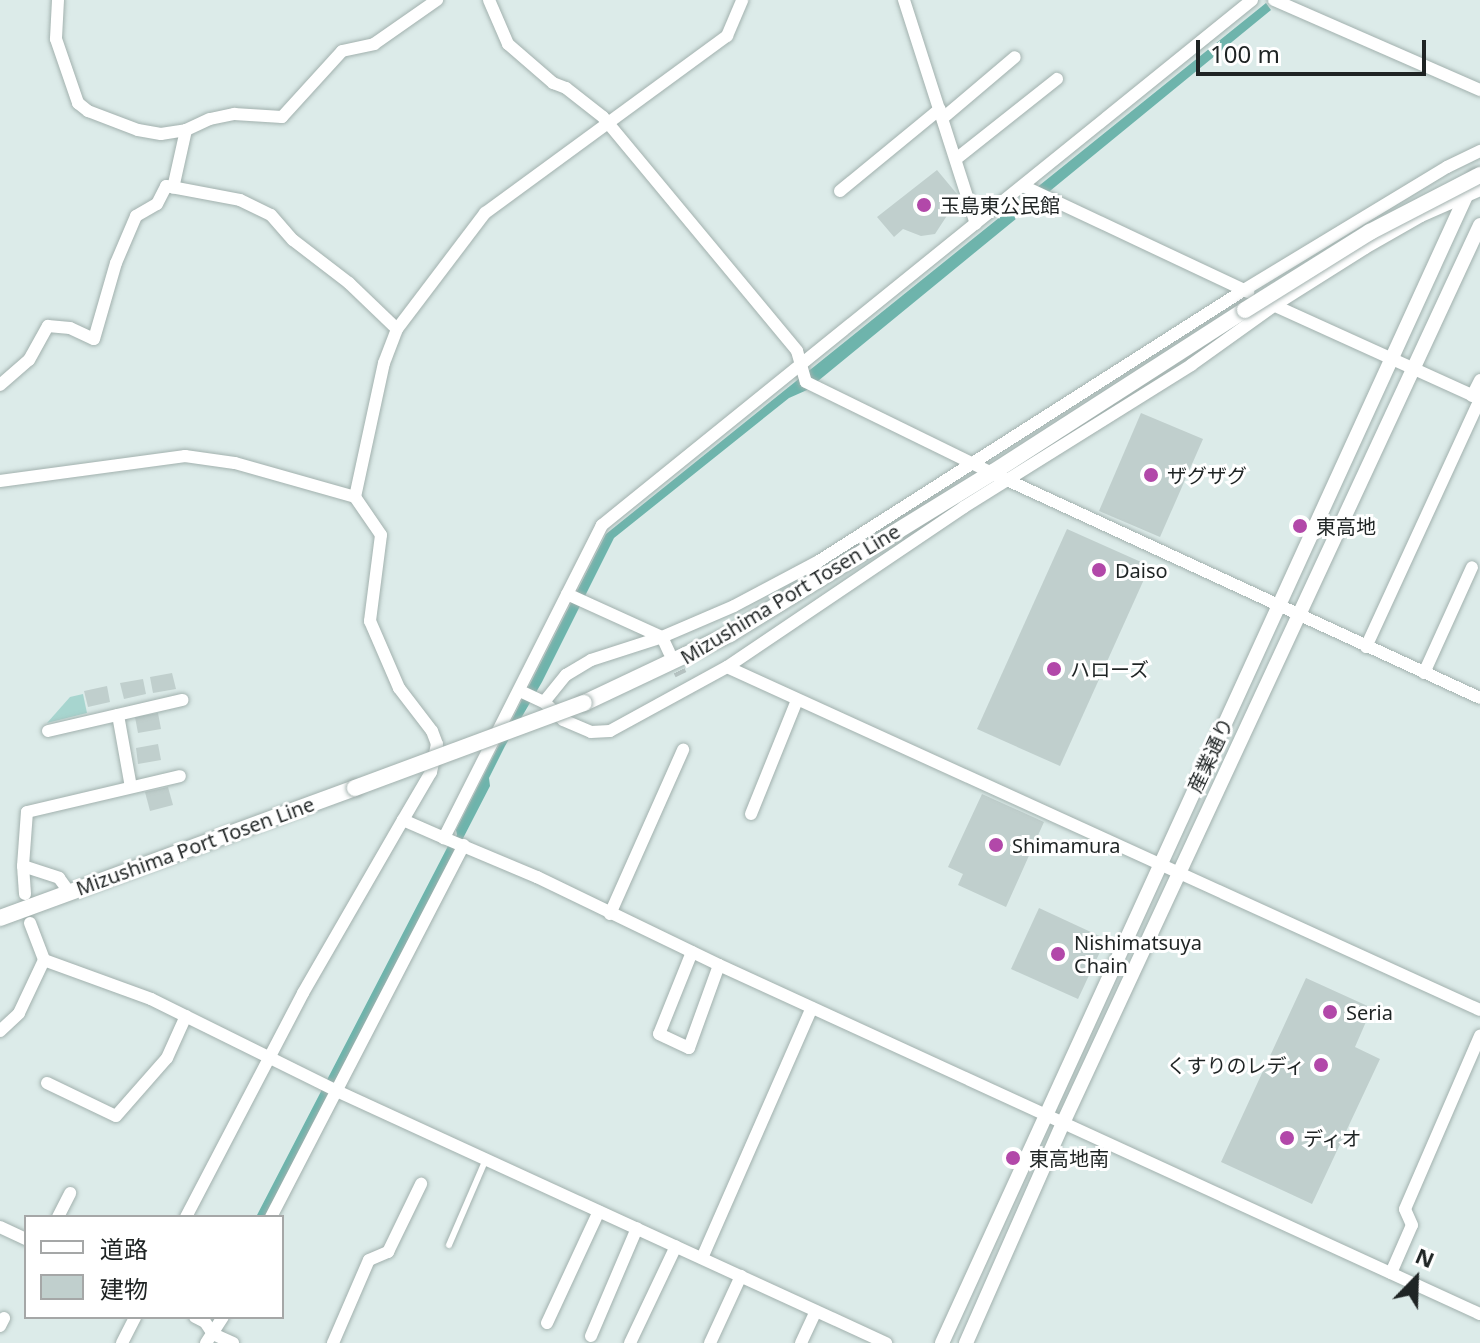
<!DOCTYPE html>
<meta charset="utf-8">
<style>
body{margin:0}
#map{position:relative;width:1480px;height:1343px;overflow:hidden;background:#dcebe9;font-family:"Noto Sans","Noto Sans JP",sans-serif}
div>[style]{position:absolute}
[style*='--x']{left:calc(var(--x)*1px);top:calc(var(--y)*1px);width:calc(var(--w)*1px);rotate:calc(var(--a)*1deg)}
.green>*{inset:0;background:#a7d5cf}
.forest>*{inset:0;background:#6eb4ac}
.building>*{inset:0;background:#c0cfcd}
.minor-tunnel>*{height:12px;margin-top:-6px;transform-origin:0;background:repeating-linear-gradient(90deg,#b6c3c2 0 12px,transparent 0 18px)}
.roads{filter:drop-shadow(0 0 2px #a2b1ae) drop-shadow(0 0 2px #a2b1ae)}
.service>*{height:6px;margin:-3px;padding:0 3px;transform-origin:3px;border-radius:3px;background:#fff}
.minor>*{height:12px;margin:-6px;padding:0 6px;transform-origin:6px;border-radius:6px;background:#fff}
.tertiary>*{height:14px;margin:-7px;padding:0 7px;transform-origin:7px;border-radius:7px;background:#fff}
.secondary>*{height:16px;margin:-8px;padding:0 8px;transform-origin:8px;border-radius:8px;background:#fff}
.bridges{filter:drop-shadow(0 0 2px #a2b1ae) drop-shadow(0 0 2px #a2b1ae)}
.secondary-bridge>*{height:16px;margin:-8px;padding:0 8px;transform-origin:8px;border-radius:8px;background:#fff}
.dots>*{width:22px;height:22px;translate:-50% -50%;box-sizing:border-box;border:4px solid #fff;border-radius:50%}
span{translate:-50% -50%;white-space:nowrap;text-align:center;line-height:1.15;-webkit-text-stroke:6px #fff;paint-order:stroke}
.poi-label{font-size:20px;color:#1f2424}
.left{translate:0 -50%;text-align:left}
.right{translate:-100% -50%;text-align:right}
.street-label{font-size:20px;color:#1f2424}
.legend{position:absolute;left:24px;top:1215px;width:260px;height:104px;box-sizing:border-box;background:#fff;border:2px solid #a5a7a7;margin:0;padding:10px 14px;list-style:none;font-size:24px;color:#1f2424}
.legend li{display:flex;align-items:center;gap:16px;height:40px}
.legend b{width:40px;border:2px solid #a5a7a7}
.north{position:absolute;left:1376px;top:1239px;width:80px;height:80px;-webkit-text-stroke:6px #fff;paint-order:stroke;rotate:23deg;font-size:22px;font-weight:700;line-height:32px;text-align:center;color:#1f2424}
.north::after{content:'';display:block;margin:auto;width:28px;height:36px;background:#1f2424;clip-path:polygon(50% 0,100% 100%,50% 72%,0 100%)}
.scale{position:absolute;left:1196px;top:40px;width:230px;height:36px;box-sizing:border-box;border:4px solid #1f2424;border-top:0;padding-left:10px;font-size:24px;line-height:28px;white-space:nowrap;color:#1f2424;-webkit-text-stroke:6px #fff;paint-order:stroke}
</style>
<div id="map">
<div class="green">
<i style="clip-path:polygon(83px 694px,87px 713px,47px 723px,70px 697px)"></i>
</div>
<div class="forest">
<i style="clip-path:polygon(1266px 3px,1271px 10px,807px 390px,789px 398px,614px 538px,542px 682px,505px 746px,489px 778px,490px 786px,457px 850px,265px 1217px,256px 1217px,448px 846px,457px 835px,456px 830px,606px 534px)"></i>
</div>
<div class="building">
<i style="clip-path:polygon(937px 170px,962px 200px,950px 211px,935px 234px,921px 236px,903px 229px,894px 237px,877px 217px)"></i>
<i style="clip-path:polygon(1141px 413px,1203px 439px,1160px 537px,1099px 511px)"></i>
<i style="clip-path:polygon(1067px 529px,1150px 566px,1060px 766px,977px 729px)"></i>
<i style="clip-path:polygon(172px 673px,176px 689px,153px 693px,150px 677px)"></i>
<i style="clip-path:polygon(143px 679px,146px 694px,124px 699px,120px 683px)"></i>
<i style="clip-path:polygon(107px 686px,110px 702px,88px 707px,84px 691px)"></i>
<i style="clip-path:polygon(158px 713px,161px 729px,138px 733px,135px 717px)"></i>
<i style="clip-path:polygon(158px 744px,161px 760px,138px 764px,136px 748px)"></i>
<i style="clip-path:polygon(168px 787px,173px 805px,150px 811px,145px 792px)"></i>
<i style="clip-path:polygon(982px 794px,1044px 822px,1006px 907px,958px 885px,963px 874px,948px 867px)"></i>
<i style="clip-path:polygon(1039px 908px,1106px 939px,1078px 999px,1011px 969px)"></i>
<i style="clip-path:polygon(1306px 978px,1372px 1008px,1355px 1047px,1380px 1059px,1312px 1204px,1221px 1162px)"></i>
</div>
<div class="minor-tunnel">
<i style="--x:671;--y:655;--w:22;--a:63"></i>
</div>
<div class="roads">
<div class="service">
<i style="--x:449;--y:1245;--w:94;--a:-66.7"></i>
</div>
<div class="minor">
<i style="--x:58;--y:0;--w:39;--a:93"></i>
<i style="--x:56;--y:39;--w:68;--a:71"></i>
<i style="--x:78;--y:103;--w:13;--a:39"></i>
<i style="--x:88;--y:111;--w:53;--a:20.8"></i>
<i style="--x:138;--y:130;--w:23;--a:10"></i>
<i style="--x:161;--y:134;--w:25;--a:-9"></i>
<i style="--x:186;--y:130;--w:59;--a:102.6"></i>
<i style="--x:489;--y:0;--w:48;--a:66.6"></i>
<i style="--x:508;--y:44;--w:60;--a:40.9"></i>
<i style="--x:553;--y:83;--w:14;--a:21"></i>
<i style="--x:566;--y:88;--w:47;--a:38.1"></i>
<i style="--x:603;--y:117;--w:304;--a:50.3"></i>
<i style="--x:797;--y:351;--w:32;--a:74"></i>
<i style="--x:806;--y:382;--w:207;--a:26.1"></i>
<i style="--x:992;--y:473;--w:537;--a:24.75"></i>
<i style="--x:904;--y:0;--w:235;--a:72.2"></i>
<i style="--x:1252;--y:0;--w:836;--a:141.07"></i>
<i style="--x:602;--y:525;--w:351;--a:116.8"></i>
<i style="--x:444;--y:838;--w:101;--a:22.8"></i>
<i style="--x:537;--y:877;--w:202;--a:25.8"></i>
<i style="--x:719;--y:965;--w:837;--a:24.64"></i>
<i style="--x:1274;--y:0;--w:225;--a:23.6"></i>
<i style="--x:943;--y:118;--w:94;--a:-40.3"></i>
<i style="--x:186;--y:130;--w:26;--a:-25"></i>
<i style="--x:210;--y:119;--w:25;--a:-12"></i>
<i style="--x:234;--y:114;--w:48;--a:3.6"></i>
<i style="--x:282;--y:117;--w:89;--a:-47.7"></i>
<i style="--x:342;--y:51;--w:33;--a:-12"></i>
<i style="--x:374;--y:44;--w:77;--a:-34.9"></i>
<i style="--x:956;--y:159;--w:129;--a:-38.4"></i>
<i style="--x:1023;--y:186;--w:249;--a:25.2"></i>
<i style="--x:840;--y:191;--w:129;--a:-39.4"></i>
<i style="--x:1271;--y:304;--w:230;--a:24.4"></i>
<i style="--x:0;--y:385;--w:38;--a:-41"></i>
<i style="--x:29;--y:360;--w:39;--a:-61"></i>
<i style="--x:48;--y:326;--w:22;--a:5"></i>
<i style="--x:70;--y:328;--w:26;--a:25"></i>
<i style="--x:94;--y:339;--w:79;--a:-73.9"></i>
<i style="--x:116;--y:263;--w:51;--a:-66.9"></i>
<i style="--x:136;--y:216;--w:24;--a:-30"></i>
<i style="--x:157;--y:204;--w:20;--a:-63"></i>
<i style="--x:166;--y:186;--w:75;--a:10.7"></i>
<i style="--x:240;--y:200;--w:34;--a:26"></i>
<i style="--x:271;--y:215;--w:33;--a:49"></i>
<i style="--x:293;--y:240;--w:71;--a:37.5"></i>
<i style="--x:349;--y:283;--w:66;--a:43.8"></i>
<i style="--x:1472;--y:396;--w:18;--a:-63"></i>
<i style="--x:0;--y:481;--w:187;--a:-7.7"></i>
<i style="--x:185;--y:456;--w:50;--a:8"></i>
<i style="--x:235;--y:463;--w:125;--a:15.8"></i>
<i style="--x:355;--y:497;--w:46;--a:55.6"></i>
<i style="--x:381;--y:535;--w:87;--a:97.3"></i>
<i style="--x:370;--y:621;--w:73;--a:66.6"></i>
<i style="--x:399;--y:688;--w:54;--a:52.5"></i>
<i style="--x:432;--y:731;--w:14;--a:69"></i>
<i style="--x:437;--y:744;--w:29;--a:102"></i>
<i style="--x:431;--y:772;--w:56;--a:120.3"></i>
<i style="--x:355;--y:497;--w:137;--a:-77.8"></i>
<i style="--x:384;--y:363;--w:36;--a:-69"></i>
<i style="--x:397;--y:329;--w:146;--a:-52.8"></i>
<i style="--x:485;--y:213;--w:300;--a:-36.2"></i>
<i style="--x:727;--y:36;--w:39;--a:-67"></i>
<i style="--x:567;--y:594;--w:104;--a:24.4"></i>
<i style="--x:662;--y:637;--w:17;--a:65"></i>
<i style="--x:1366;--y:647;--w:273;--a:-65.3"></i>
<i style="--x:727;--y:667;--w:827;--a:24.49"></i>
<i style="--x:1424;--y:673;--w:116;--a:-65.6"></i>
<i style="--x:520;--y:691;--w:26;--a:25"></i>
<i style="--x:544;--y:702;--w:26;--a:43"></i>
<i style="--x:563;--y:720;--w:30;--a:23"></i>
<i style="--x:591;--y:732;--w:19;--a:-3"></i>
<i style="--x:610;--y:731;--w:133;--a:-28.7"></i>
<i style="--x:727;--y:667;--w:286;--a:-34"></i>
<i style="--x:964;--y:507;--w:268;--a:-32"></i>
<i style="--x:1191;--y:365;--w:103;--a:-35.5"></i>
<i style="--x:1275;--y:305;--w:107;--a:-32.3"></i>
<i style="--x:1365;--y:248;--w:64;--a:-29.7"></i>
<i style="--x:1421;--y:216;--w:64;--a:-23.8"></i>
<i style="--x:544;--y:702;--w:35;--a:-51"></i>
<i style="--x:566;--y:675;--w:29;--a:-31"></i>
<i style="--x:591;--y:660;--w:75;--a:-17.9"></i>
<i style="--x:662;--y:637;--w:78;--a:-23.3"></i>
<i style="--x:734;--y:606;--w:96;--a:-27.9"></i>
<i style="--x:819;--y:561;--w:504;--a:-32.52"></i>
<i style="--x:1244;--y:290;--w:237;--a:-31.2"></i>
<i style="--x:1447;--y:167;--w:37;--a:-26"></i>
<i style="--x:118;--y:715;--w:73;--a:79.8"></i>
<i style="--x:48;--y:731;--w:138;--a:-13"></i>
<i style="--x:751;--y:814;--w:123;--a:-68"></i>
<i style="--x:23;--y:866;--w:38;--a:18"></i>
<i style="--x:59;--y:878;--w:17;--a:54"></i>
<i style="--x:25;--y:894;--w:28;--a:-94"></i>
<i style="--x:23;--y:866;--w:54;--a:-85.8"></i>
<i style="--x:27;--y:812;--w:157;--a:-13.2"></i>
<i style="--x:610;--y:914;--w:180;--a:-66"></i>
<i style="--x:30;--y:923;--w:40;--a:69"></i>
<i style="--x:44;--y:960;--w:114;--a:20"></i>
<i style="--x:151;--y:999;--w:210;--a:26.3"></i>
<i style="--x:339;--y:1092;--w:602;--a:24.65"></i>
<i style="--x:692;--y:952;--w:88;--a:111.9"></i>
<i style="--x:659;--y:1034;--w:33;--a:25"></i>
<i style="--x:689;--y:1048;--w:88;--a:-70.1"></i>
<i style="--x:0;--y:1031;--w:26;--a:-43"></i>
<i style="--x:19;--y:1013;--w:59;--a:-64.7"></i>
<i style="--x:47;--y:1083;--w:76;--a:25.6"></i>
<i style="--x:116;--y:1116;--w:77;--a:-48.7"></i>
<i style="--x:167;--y:1058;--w:46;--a:-65.7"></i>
<i style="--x:58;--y:1217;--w:27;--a:-63"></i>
<i style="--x:186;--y:1217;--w:253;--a:-62.4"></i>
<i style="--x:303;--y:993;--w:200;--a:-60"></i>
<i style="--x:403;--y:820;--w:45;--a:23.7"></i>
<i style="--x:271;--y:1217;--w:419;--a:-62.6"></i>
<i style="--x:0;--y:1227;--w:29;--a:25"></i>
<i style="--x:702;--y:1258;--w:273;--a:-66.3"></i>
<i style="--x:1391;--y:1273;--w:52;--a:-66.4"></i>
<i style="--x:1412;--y:1225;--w:17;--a:-114"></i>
<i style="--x:1405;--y:1209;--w:189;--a:-66.6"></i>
<i style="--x:195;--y:1317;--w:11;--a:27"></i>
<i style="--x:205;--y:1322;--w:14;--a:56"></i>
<i style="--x:213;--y:1334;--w:22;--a:24"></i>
<i style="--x:547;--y:1323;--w:123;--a:-65.1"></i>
<i style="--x:0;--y:1326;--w:9;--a:-63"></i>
<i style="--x:591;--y:1336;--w:117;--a:-66.9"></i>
<i style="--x:122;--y:1343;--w:29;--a:-63"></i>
<i style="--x:206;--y:1343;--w:31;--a:-57"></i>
<i style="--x:333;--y:1343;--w:90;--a:-66.6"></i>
<i style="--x:369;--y:1260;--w:21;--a:-23"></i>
<i style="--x:388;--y:1252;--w:76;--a:-64.1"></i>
<i style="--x:630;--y:1343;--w:107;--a:-64.6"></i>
<i style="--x:710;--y:1343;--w:74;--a:-65.2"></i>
<i style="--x:801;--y:1343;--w:35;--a:-65"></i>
</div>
<div class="tertiary">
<i style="--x:942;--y:1343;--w:1283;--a:-65.45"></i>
<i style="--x:966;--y:1343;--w:240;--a:-66.2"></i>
<i style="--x:1063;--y:1123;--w:990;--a:-65.09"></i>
</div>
<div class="secondary">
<i style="--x:584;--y:703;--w:161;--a:-25.3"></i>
<i style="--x:730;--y:634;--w:308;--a:-31.6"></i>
<i style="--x:992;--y:473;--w:301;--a:-32.8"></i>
<i style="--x:0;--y:918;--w:378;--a:-20.1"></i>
</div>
</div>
<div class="bridges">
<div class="secondary-bridge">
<i style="--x:1245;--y:310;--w:147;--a:-32"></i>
<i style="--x:1370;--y:232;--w:124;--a:-27.4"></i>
<i style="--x:355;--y:788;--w:244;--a:-20.4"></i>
</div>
</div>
<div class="dots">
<i style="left:924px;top:205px;background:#b248a9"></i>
<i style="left:1151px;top:475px;background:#b248a9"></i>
<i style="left:1300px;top:526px;background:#b248a9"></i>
<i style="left:1099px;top:570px;background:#b248a9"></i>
<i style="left:1054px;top:669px;background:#b248a9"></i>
<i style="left:996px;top:845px;background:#b248a9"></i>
<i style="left:1058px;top:954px;background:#b248a9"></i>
<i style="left:1330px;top:1012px;background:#b248a9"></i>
<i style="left:1321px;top:1065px;background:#b248a9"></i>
<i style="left:1287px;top:1138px;background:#b248a9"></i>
<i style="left:1013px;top:1158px;background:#b248a9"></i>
</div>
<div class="poi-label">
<span class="left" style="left:940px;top:205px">玉島東公民館</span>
<span class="left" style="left:1167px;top:475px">ザグザグ</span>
<span class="left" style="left:1316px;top:526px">東高地</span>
<span class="left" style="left:1115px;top:570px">Daiso</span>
<span class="left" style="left:1070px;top:669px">ハローズ</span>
<span class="left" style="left:1012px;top:845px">Shimamura</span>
<span class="left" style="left:1074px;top:954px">Nishimatsuya<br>Chain</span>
<span class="left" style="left:1346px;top:1012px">Seria</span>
<span class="right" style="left:1305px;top:1065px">くすりのレディ</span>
<span class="left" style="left:1303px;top:1138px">ディオ</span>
<span class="left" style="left:1029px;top:1158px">東高地南</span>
</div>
<div class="street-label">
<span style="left:790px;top:594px;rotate:-31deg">Mizushima Port Tosen Line</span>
<span style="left:1210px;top:755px;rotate:-65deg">産業通り</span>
<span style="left:195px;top:846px;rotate:-20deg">Mizushima Port Tosen Line</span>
</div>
<ul class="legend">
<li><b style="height:10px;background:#fff"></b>道路</li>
<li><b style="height:22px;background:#c0cfcd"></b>建物</li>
</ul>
<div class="north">N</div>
<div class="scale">100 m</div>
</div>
